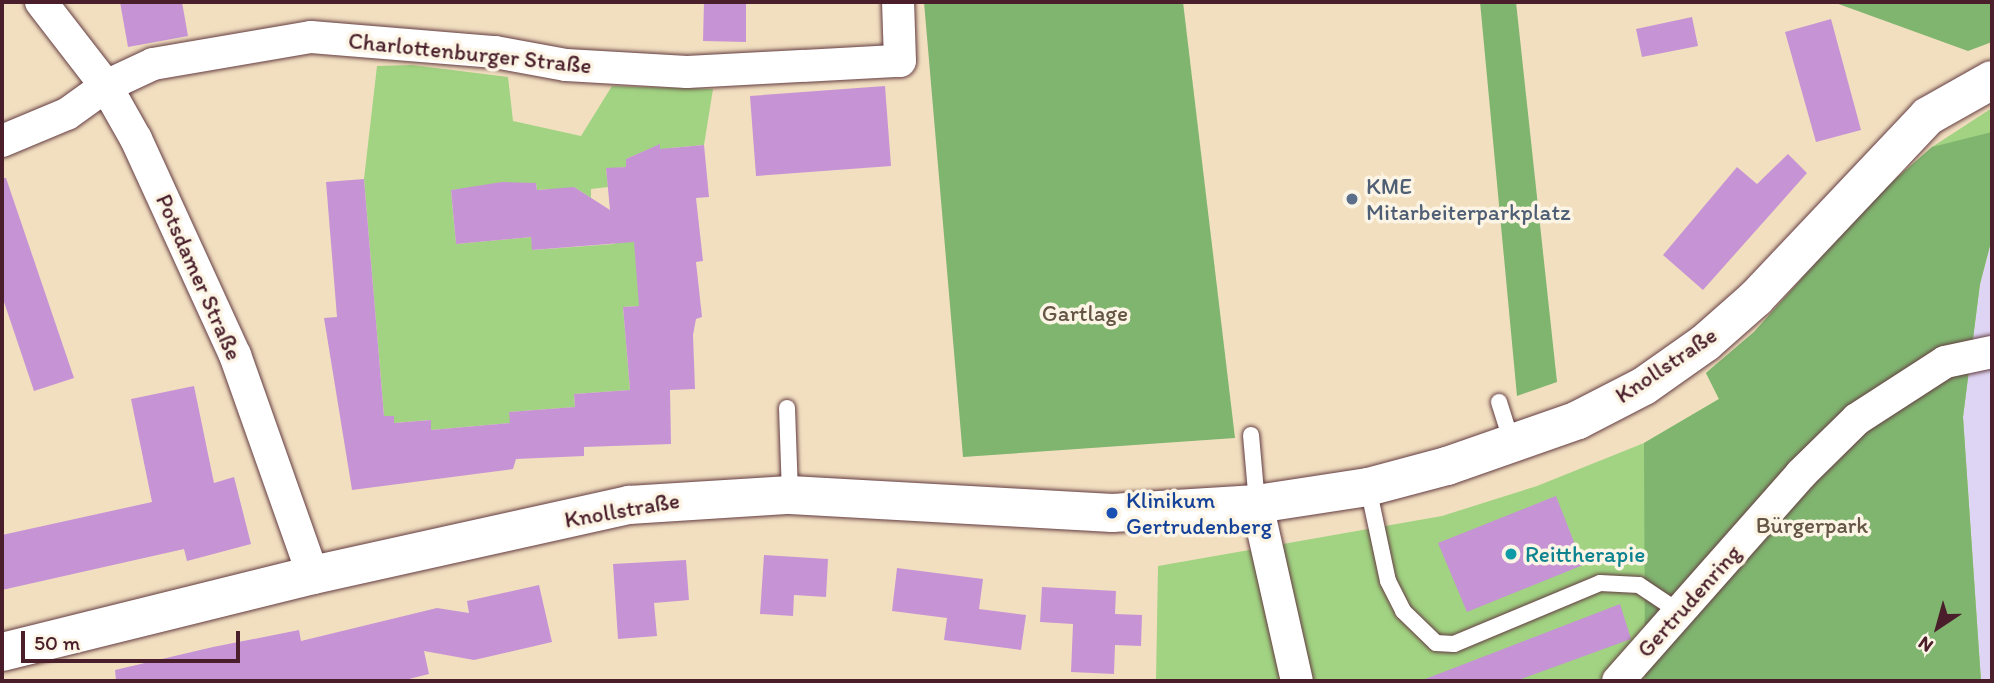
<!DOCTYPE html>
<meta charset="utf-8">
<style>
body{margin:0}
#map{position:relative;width:1994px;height:683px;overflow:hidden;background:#f2dfc0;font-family:Itim,sans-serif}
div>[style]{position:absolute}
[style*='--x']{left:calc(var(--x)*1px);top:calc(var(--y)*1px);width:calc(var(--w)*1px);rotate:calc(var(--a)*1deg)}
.built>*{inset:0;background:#ded5f5}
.green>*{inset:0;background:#a1d382}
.forest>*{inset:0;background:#80b570}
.building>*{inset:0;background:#c694d5}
.roads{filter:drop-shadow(0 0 2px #633c41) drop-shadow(0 0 2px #633c41)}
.lane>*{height:16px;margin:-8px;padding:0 8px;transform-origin:8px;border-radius:8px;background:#fff}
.street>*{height:32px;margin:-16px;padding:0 16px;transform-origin:16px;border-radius:16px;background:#fff}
.secondary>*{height:38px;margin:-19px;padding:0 19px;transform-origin:19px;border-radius:19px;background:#fff}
.dots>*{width:19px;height:19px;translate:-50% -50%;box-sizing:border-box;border:4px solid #fcf5e5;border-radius:50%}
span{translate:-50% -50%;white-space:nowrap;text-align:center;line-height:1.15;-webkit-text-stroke:7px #fcf5e5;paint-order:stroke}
.street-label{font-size:23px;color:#4a1f2b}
.service-label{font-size:23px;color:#4e5e75}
.left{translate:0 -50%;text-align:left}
.park-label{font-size:23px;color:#645545}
.transit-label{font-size:23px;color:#164399}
.culture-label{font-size:23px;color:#0d838f}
.frame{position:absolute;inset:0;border:4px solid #4a1f2b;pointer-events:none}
.north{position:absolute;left:1903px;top:592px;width:70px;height:70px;-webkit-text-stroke:5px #fcf5e5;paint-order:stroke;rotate:216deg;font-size:19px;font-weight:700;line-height:28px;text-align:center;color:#4a1f2b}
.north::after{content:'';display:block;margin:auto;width:24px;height:32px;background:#4a1f2b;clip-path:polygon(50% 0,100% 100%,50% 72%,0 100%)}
.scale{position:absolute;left:21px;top:631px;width:219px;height:32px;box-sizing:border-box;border:4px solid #4a1f2b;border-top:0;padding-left:9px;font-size:21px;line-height:24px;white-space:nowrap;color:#4a1f2b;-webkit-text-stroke:5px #fcf5e5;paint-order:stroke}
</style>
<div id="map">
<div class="built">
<i style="clip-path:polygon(1992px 238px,1992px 681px,1981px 681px,1963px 417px,1980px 284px)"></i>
</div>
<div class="green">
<i style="clip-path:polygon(412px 65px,508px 77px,513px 121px,581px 136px,612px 86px,713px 89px,704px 145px,671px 148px,661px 156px,659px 145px,626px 159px,626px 167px,606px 169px,608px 187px,591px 189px,591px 198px,574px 187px,551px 201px,549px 189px,537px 190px,536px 183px,451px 190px,456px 244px,531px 237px,533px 250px,614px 244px,643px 220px,639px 306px,623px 307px,630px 390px,574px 394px,575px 407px,510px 412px,510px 423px,431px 430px,430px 420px,394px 423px,394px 416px,384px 416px,364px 179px,377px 66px)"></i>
<i style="clip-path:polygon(1992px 108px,1992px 238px,1980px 284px,1963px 417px,1981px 681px,1156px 681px,1158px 566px,1442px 516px,1537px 486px,1644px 443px,1719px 399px,1706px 373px,1754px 332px,1873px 199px,1932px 147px)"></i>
</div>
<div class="forest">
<i style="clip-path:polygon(924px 2px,1183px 2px,1235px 438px,963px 457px)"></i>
<i style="clip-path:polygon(1480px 2px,1516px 2px,1557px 382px,1517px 396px)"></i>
<i style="clip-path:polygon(1833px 2px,1992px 2px,1992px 42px,1968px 51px)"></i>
<i style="clip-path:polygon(1992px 132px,1992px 238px,1980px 284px,1963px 417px,1981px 681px,1645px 681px,1644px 443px,1719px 399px,1706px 373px,1754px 332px,1873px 199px,1932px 147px)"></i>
</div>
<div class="building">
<i style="clip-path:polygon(120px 2px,182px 2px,188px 36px,128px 47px)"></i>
<i style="clip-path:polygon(704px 2px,746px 2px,746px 42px,703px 41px)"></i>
<i style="clip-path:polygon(1692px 17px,1698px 46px,1642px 57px,1636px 29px)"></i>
<i style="clip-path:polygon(1831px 19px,1861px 130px,1816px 142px,1785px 32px)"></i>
<i style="clip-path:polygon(885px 86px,891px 166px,756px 176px,750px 96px)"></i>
<i style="clip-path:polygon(660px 144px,660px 149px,704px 145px,709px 197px,696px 198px,703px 261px,696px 262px,702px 317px,696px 319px,693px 335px,695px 389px,670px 390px,671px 444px,584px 447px,584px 456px,516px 459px,513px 469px,352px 490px,324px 318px,337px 317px,326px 182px,364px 179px,384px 416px,394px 416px,394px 423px,431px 420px,431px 430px,510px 423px,509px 412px,575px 407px,574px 394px,630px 390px,623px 307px,639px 306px,634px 242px,532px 250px,531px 237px,456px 244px,451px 190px,502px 182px,536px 183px,537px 190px,574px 187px,610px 210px,606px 168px,626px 167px,626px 159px)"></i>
<i style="clip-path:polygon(1788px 154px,1807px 173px,1703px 290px,1663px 255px,1737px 167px,1757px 184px)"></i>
<i style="clip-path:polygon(2px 178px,6px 178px,74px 378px,34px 391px,2px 296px)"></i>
<i style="clip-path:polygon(194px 386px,214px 483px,234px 477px,251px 544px,187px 561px,184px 549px,2px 590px,2px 535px,152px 502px,131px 399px)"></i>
<i style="clip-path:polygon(1556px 496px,1583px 565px,1467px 612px,1438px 543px)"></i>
<i style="clip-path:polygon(764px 555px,828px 559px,826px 597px,794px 595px,793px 616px,760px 614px)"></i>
<i style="clip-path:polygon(686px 560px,689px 600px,654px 603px,657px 636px,618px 639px,613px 564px)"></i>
<i style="clip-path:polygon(897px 568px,983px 579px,979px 609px,1026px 615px,1021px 650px,944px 640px,947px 618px,892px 611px)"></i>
<i style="clip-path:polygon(539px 585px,552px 642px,474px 660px,424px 651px,429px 674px,401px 681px,116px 681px,115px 670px,213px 647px,299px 630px,301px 641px,437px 608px,469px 613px,467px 601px)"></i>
<i style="clip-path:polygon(1042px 587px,1116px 591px,1115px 614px,1142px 615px,1141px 646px,1115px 645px,1114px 674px,1071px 672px,1073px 624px,1040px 622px)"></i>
<i style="clip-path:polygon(1620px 604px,1631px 639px,1516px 681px,1420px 681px)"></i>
</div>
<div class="roads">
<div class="lane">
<i style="--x:1499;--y:402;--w:43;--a:72.4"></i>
<i style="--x:787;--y:408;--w:87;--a:88"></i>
<i style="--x:1251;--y:435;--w:69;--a:85"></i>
<i style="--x:1368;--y:487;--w:96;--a:78"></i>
<i style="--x:1388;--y:581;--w:34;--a:63"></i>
<i style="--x:1403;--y:611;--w:46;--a:44.1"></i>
<i style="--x:1436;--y:643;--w:18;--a:3"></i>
<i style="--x:1454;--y:644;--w:158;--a:-22.7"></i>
<i style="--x:1600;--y:583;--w:39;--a:3"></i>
<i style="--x:1639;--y:585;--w:47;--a:33.7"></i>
</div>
<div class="street">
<i style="--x:41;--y:2;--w:106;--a:52.3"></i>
<i style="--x:106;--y:86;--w:61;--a:60.5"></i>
<i style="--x:136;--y:139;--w:238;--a:65.4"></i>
<i style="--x:235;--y:355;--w:233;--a:70.5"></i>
<i style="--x:2;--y:141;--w:70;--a:-22.6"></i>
<i style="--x:67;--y:114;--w:48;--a:-35.7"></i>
<i style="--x:106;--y:86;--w:52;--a:-25.1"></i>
<i style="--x:153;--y:64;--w:160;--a:-9.7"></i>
<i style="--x:311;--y:37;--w:185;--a:4.7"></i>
<i style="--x:495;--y:52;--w:72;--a:10.4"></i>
<i style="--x:566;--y:65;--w:121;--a:3.3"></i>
<i style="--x:687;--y:72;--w:213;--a:-3"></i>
<i style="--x:900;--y:61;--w:59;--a:-91.9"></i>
<i style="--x:1257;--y:504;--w:181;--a:77.3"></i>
<i style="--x:1618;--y:681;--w:276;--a:-48.5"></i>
<i style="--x:1801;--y:474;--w:78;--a:-44.5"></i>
<i style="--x:1857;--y:419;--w:105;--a:-32.9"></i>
<i style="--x:1945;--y:362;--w:48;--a:-12"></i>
</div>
<div class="secondary">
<i style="--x:2;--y:652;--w:320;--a:-13.9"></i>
<i style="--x:313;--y:575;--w:324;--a:-12.5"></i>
<i style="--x:629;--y:505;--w:161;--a:-3.6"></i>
<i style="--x:790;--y:495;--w:323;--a:3.2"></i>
<i style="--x:1112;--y:513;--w:145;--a:-3.6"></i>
<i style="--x:1257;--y:504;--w:112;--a:-8.7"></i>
<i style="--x:1368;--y:487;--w:82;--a:-14.9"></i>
<i style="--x:1447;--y:466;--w:139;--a:-19.3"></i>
<i style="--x:1578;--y:420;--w:74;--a:-27.3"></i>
<i style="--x:1644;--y:386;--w:75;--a:-35.2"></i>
<i style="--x:1705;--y:343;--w:68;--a:-41.4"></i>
<i style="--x:1756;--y:298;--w:250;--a:-46.6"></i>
<i style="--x:1928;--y:116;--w:73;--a:-29.4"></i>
</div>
</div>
<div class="dots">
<i style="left:1352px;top:199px;background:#5c6f8a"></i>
<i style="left:1112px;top:513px;background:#1a4fb4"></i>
<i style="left:1511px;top:554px;background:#0f9aa8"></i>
</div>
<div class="street-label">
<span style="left:470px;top:53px;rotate:6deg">Charlottenburger Straße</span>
<span style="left:199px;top:277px;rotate:66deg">Potsdamer Straße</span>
<span style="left:1666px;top:365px;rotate:-34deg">Knollstraße</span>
<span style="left:622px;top:510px;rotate:-10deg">Knollstraße</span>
<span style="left:1689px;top:601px;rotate:-48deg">Gertrudenring</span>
</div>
<div class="service-label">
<span class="left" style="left:1366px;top:199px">KME<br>Mitarbeiterparkplatz</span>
</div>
<div class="park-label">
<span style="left:1085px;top:313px">Gartlage</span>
<span style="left:1812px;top:525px">Bürgerpark</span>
</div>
<div class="transit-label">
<span class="left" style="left:1126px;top:513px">Klinikum<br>Gertrudenberg</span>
</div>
<div class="culture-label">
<span class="left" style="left:1525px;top:554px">Reittherapie</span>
</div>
<div class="frame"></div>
<div class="north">N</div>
<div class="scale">50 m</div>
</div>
